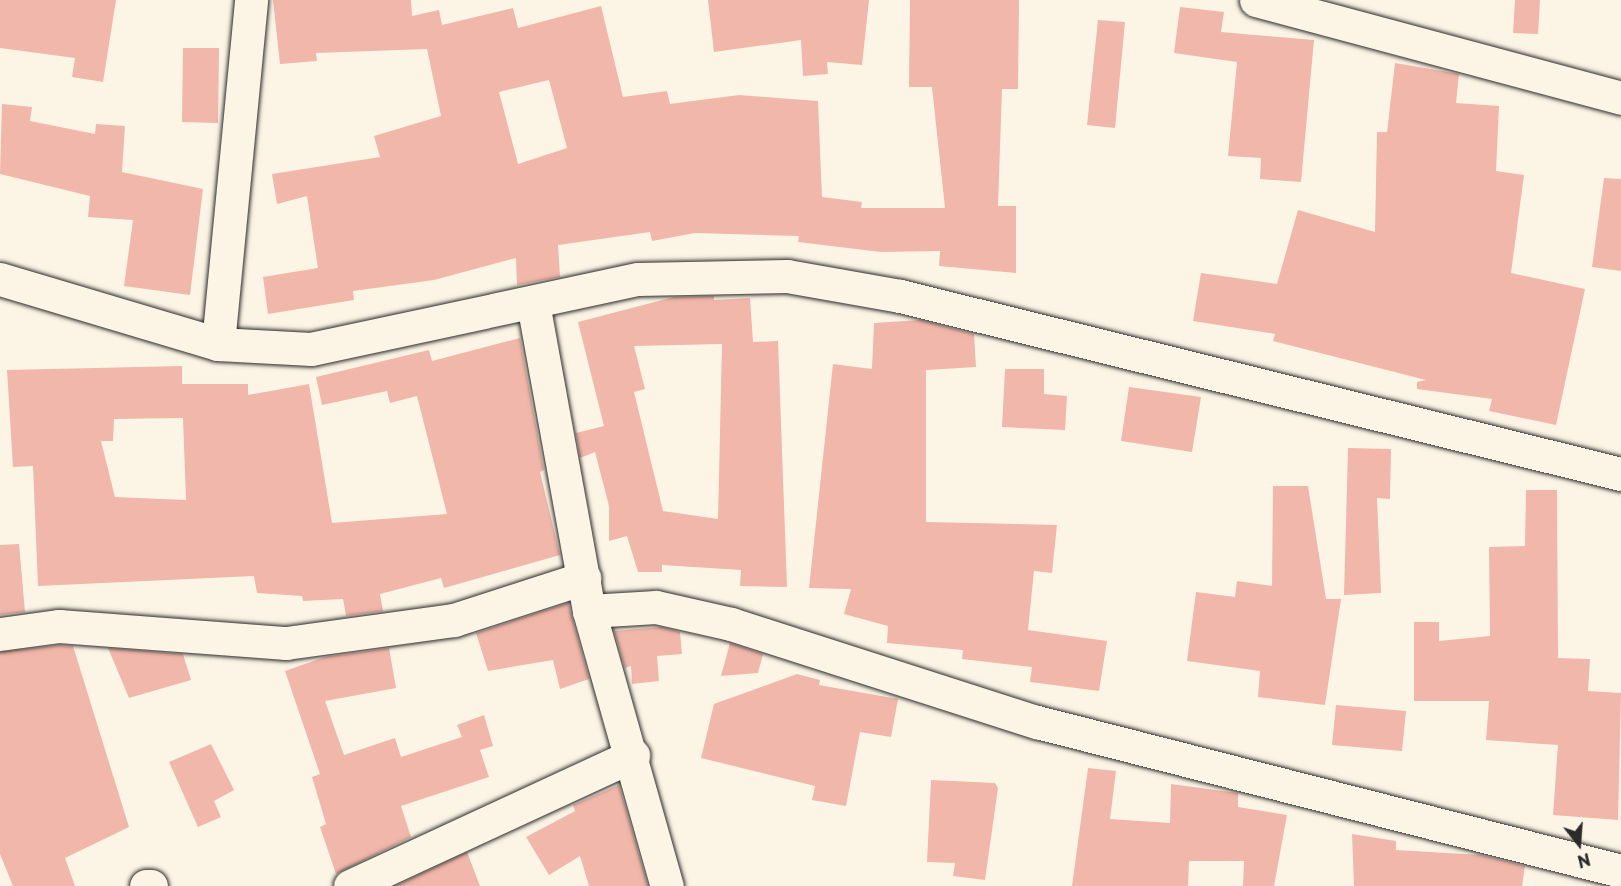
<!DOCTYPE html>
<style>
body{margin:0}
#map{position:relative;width:1621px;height:886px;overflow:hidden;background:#fcf5e5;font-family:"Playpen Sans",sans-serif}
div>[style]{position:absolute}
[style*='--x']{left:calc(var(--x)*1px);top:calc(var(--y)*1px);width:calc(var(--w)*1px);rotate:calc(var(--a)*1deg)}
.building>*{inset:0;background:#f1b7aa}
.roads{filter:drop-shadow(0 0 2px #2b2b2b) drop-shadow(0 0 2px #2b2b2b)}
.minor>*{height:33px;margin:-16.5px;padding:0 16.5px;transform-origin:16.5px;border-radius:16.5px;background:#fcf5e5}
span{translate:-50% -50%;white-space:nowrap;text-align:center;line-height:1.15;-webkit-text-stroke:4.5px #fcf5e5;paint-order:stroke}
.north{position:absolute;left:1549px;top:814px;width:60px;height:60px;-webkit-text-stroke:4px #fcf5e5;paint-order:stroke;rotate:163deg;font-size:16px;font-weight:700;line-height:24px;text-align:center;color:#2b2b2b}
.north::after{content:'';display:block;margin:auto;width:21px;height:27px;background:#2b2b2b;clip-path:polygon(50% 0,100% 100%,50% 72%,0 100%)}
</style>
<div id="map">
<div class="building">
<i style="clip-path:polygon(0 0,116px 0,103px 82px,72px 77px,75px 58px,0 48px)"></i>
<i style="clip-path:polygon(evenodd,273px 0,411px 0,412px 16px,439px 10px,442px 25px,513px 8px,518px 28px,601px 6px,623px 97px,667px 91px,670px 104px,739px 95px,818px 101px,822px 197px,862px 202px,861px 208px,945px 208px,932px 87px,909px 87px,910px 0,1019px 0,1018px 89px,1002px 89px,998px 206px,1016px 206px,1016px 273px,939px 266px,940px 251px,881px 252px,798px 242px,799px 236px,695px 233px,652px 241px,650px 232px,558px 245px,560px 277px,517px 285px,516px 258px,434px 280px,353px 291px,354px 300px,268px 314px,263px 277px,318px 268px,307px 196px,277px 204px,272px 174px,380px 157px,374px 136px,441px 116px,427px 49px,316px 53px,317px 61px,280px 64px,273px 0,549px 80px,567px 148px,518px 164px,499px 92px,549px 80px)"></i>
<i style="clip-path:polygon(708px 0,869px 0,862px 65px,827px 62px,828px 74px,803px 76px,801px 40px,714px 52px)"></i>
<i style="clip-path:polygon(1515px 0,1540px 0,1538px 34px,1513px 33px)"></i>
<i style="clip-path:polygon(1180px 7px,1224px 12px,1221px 32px,1314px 40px,1301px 182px,1260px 179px,1261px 158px,1228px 156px,1237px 62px,1174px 53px)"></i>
<i style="clip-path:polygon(1098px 20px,1125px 22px,1115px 128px,1087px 125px)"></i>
<i style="clip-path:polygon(183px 48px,219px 48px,218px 123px,182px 122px)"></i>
<i style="clip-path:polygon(1395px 63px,1459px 74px,1456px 103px,1499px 106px,1496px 171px,1524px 175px,1511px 273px,1585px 289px,1556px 425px,1489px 411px,1492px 399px,1417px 389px,1417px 382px,1426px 380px,1273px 341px,1275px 334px,1193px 321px,1201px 273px,1277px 284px,1298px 210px,1375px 232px,1377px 132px,1387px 132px)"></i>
<i style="clip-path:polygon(2px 104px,32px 107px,30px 121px,95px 134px,96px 124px,125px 126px,122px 172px,203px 189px,190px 295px,124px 286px,133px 220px,88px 217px,90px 196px,0 174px)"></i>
<i style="clip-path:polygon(1604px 178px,1621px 179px,1621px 271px,1592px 267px)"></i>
<i style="clip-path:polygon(evenodd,714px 296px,714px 300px,750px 298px,753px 342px,778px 341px,787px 587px,740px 586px,741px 570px,662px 565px,662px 572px,638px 572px,627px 536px,609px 541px,609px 506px,595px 452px,580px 458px,576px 433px,604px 426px,578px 322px,674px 297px,714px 296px,722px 344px,718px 519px,663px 511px,634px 392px,645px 389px,634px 346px,722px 344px)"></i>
<i style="clip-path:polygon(921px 320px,974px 334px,976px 367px,926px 370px,926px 522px,1057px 525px,1052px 573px,1034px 571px,1028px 630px,1107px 641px,1099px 691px,1030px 682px,1032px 667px,962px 659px,963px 650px,887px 643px,888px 626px,844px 614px,851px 589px,809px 588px,833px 364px,872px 369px,874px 323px)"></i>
<i style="clip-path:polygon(evenodd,520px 338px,544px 470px,540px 472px,560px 555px,444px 588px,441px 578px,380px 594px,383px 611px,346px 616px,343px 599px,303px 601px,302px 596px,257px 593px,254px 576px,38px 586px,33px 466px,13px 467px,7px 370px,182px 366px,182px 384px,248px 384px,248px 395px,309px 384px,332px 523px,447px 514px,417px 396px,390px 403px,387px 391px,322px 405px,316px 377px,429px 350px,432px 361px,520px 338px,183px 418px,186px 500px,115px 497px,101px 441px,113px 441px,114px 419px,183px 418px)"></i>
<i style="clip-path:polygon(1005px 369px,1044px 369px,1044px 394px,1067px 396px,1065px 430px,1002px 427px)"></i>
<i style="clip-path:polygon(1129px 387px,1201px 397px,1192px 452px,1121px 441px)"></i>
<i style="clip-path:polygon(1348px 448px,1391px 449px,1390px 499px,1377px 498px,1381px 593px,1344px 595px)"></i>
<i style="clip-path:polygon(1273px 486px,1308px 486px,1326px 599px,1341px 599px,1325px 705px,1258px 697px,1260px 671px,1187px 661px,1196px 592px,1235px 597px,1237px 581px,1272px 586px)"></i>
<i style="clip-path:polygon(1526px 490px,1557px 490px,1558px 658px,1590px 659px,1588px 691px,1621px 693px,1618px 820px,1553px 815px,1558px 745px,1486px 740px,1489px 701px,1414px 701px,1414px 622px,1439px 622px,1439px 641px,1490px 636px,1489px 547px,1525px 546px)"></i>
<i style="clip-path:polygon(19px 544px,25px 612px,0 615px,0 545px)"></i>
<i style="clip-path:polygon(568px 603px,589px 679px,560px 689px,553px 660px,488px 671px,476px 633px)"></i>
<i style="clip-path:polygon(661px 627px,680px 632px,682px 654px,657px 656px,659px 681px,632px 684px,631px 666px,625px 668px,614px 631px)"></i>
<i style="clip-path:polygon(730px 643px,763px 654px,758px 673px,721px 676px)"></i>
<i style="clip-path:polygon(60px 645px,73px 646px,129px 827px,65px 858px,75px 886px,13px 886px,0 854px,0 652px)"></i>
<i style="clip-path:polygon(108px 648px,183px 654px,191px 680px,129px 698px)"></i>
<i style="clip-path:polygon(389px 648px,396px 688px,325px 701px,344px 755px,395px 738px,401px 757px,462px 737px,457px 725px,484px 715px,493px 746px,480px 750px,489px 777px,401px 806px,411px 837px,336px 874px,320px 827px,326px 824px,312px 777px,320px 774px,285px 671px,325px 657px)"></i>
<i style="clip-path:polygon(797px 674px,820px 680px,819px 685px,898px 699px,891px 737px,860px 732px,846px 806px,812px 800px,815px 786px,701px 758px,714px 704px)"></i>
<i style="clip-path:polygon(1336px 705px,1406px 711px,1402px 751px,1332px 745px)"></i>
<i style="clip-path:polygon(211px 744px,234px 790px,214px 801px,221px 817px,198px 827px,169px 762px)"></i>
<i style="clip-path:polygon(1088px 768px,1116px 771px,1110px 819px,1170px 823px,1171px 784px,1238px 793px,1238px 807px,1287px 815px,1274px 886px,1243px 886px,1244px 861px,1189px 861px,1188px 886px,1072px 886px)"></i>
<i style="clip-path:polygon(931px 780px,995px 783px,998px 788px,985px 880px,953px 876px,955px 863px,927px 862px)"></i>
<i style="clip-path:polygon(619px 785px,648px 886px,589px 886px,580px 856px,549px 875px,526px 837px,575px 811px,573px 805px)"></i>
<i style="clip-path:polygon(1352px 834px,1396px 841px,1396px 850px,1481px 855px,1525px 866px,1522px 886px,1354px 886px)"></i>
<i style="clip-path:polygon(467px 852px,480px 886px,395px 886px)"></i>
</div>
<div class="roads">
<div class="minor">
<i style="--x:1256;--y:0;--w:378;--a:15"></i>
<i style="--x:0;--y:279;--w:227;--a:16.6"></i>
<i style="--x:218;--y:344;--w:93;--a:3.1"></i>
<i style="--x:311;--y:349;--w:334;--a:-12.1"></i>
<i style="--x:638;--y:279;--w:149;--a:-1.2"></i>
<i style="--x:787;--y:276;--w:115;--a:10"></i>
<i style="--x:900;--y:296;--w:743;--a:13.87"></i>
<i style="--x:533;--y:303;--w:313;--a:79.7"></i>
<i style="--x:589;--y:611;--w:286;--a:74.2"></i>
<i style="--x:218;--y:344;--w:346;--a:-84.5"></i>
<i style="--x:589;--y:611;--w:67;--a:-3.4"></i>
<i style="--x:656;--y:607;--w:77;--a:12.8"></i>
<i style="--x:731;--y:624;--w:321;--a:17.8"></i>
<i style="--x:1037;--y:722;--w:603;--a:14.31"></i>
<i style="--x:0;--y:634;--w:60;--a:-7.7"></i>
<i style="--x:59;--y:626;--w:228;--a:4.3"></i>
<i style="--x:286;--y:643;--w:170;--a:-7.8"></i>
<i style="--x:454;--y:620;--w:137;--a:-17.9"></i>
<i style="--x:146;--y:886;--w:5;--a:0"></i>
<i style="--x:350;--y:886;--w:312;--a:-24.8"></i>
</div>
</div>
<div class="north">N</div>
</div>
